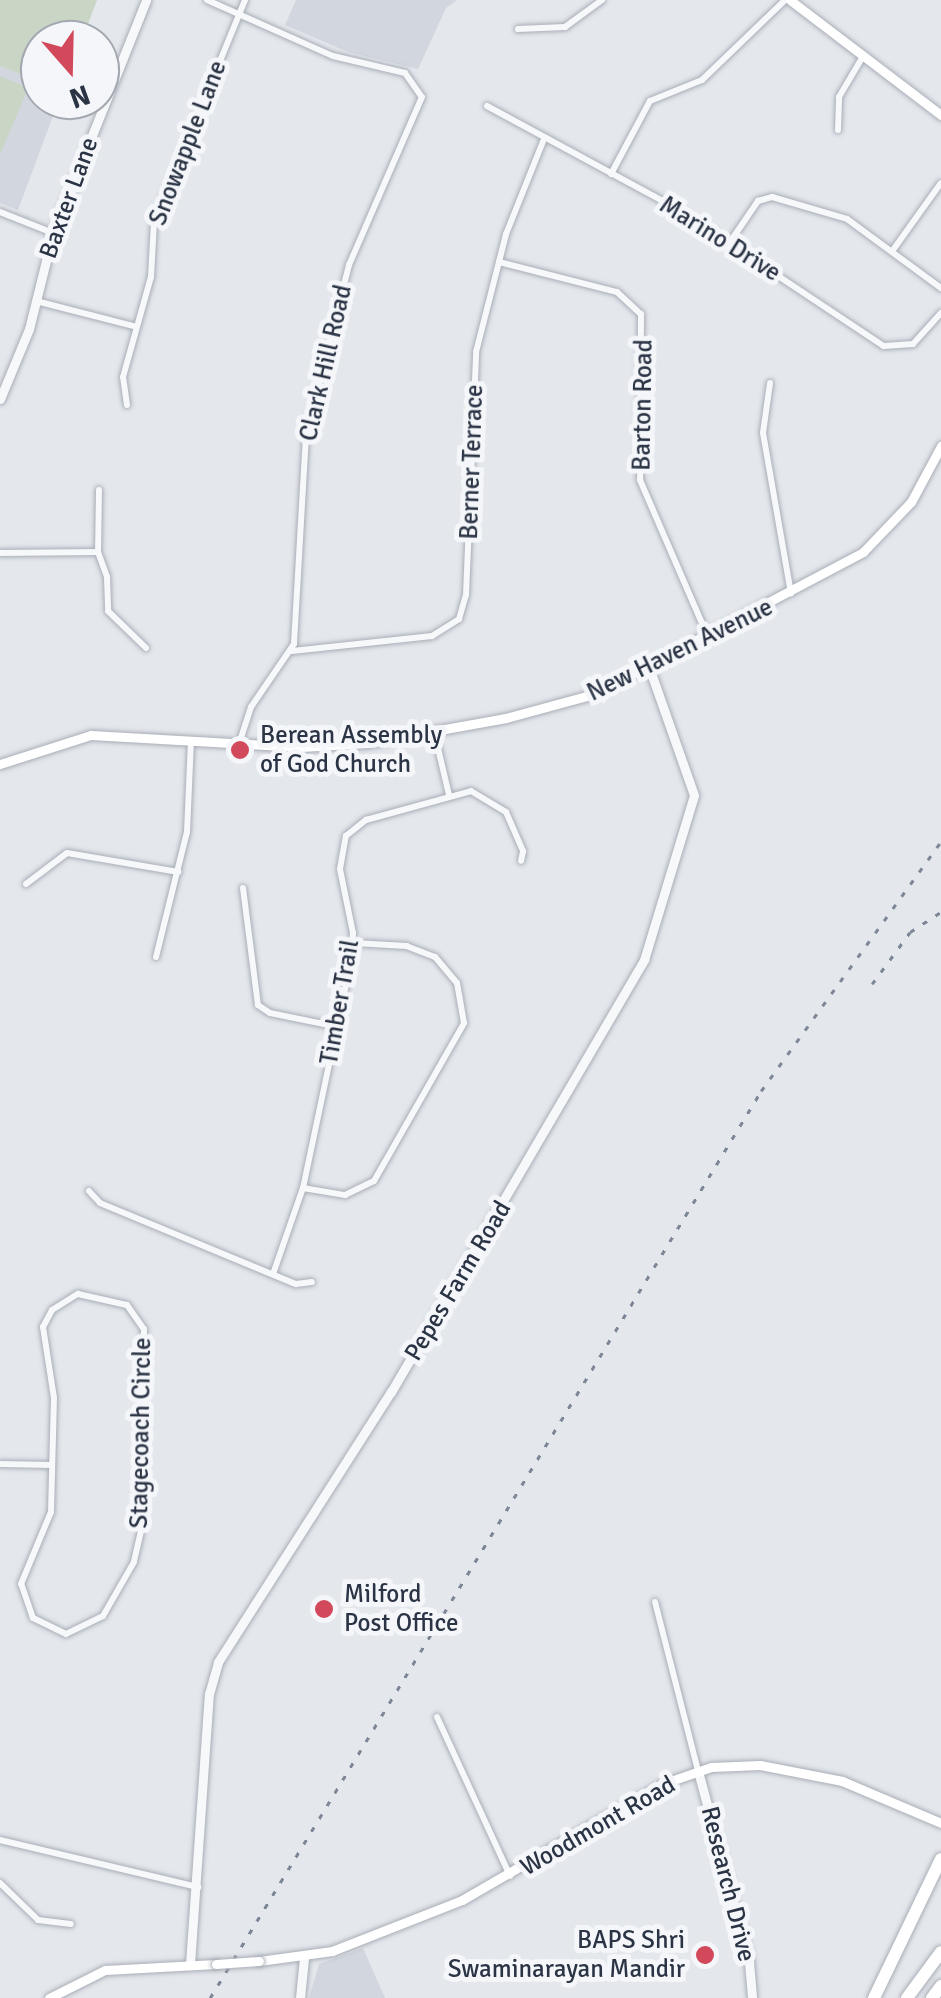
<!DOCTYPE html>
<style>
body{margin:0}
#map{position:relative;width:941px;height:1998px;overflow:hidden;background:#e4e7ec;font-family:Signika,sans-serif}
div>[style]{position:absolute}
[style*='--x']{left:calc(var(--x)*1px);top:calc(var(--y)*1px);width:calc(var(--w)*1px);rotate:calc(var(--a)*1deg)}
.built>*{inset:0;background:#d2d6de}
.green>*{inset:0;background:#c9d6c5}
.roads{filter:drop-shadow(0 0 2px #a9aeb7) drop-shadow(0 0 2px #a9aeb7)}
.minor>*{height:6px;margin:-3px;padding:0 3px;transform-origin:3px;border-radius:3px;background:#f7f8fa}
.tertiary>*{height:9px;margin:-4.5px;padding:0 4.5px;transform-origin:4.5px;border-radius:4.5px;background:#f7f8fa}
.secondary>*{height:9px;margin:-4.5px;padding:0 4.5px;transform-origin:4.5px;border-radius:4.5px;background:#fff}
.motorway>*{height:12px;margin:-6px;padding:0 6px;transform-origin:6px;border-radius:6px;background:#fff}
.rail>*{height:2.5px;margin-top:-1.25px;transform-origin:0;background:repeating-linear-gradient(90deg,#7d8696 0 5px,transparent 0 15px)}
.bridges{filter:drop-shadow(0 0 2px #a9aeb7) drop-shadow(0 0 2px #a9aeb7)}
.secondary-bridge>*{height:9px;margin:-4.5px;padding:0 4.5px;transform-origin:4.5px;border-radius:4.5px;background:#fff}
.dots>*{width:28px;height:28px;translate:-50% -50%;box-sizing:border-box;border:5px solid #f4f6f9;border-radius:50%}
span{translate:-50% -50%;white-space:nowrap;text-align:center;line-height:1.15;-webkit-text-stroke:10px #f4f6f9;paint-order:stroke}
.street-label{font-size:25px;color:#2b3445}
.poi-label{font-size:25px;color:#2b3445}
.left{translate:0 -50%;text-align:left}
.right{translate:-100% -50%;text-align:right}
.north{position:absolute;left:20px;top:20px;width:100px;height:100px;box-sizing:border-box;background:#f4f6f9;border:2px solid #a4a8b1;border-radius:50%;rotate:160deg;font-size:28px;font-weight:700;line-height:40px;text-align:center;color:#2b3445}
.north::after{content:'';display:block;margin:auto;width:35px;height:45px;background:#d1495b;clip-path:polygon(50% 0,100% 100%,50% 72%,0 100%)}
</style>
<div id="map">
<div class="built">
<i style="clip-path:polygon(296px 0,457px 0,446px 8px,418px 69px,348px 52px,285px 25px)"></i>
<i style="clip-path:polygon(0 66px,40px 82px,40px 100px,59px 100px,18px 210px,0 203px)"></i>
<i style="clip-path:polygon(363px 1948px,385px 1998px,309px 1998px,319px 1964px)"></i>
</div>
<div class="green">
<i style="clip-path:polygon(0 0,97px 0,82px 40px,40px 40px,40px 82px,0 66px)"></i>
<i style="clip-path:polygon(0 76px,28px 88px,0 155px)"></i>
</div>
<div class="roads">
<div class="minor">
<i style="--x:207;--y:0;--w:138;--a:24"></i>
<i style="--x:333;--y:56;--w:74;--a:13.3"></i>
<i style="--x:405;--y:73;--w:29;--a:55"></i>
<i style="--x:422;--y:97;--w:183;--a:113.5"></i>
<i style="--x:349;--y:265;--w:175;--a:104.2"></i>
<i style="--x:306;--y:435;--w:209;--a:93.3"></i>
<i style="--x:294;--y:644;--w:76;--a:124.3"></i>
<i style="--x:251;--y:707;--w:38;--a:108"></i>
<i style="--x:518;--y:29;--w:47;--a:-2.4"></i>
<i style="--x:565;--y:27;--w:46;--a:-36.1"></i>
<i style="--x:487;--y:106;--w:218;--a:28.4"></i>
<i style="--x:679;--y:210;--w:246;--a:33.6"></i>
<i style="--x:884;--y:346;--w:29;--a:-4"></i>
<i style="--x:913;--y:344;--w:42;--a:-47.9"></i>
<i style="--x:838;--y:130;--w:33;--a:-88"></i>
<i style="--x:839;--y:97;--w:45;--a:-59.5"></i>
<i style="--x:611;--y:174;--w:83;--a:-61.9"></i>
<i style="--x:650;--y:101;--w:56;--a:-22"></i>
<i style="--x:702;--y:80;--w:115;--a:-43.9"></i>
<i style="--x:0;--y:212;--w:57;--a:21.6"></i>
<i style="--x:730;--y:242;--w:50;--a:-55.7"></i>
<i style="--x:758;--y:201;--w:15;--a:-16"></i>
<i style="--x:772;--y:197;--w:78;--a:16.3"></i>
<i style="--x:847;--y:219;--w:117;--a:36.3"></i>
<i style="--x:893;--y:250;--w:82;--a:-54.4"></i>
<i style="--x:499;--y:262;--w:122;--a:14.3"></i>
<i style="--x:617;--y:292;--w:33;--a:43"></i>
<i style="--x:641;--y:314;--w:166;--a:90.3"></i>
<i style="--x:640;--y:480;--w:171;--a:66.6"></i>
<i style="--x:36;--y:301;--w:104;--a:14.4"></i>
<i style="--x:770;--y:383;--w:50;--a:98"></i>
<i style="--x:763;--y:433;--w:163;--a:80.1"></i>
<i style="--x:127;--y:405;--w:28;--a:-98"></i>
<i style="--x:123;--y:377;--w:104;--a:-74.4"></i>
<i style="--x:151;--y:277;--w:55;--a:-86.9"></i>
<i style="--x:154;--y:222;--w:240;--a:-67.7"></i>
<i style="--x:99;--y:490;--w:62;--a:90.9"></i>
<i style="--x:98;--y:552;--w:27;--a:70"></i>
<i style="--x:107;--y:577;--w:34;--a:88"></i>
<i style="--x:108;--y:611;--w:53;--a:44.2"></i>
<i style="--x:0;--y:553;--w:98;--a:-0.6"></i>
<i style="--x:292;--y:651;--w:141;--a:-6.1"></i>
<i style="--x:432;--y:636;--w:32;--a:-32"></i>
<i style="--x:459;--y:619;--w:25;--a:-74"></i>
<i style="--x:466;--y:595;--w:243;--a:-87.6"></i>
<i style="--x:476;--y:352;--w:122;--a:-75.7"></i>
<i style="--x:506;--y:234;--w:102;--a:-68.2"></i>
<i style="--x:434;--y:731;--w:66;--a:76.8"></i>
<i style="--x:26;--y:884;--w:51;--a:-37.1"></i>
<i style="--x:67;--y:853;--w:113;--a:9.7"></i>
<i style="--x:243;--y:888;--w:118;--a:82.7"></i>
<i style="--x:258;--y:1005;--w:14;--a:34"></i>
<i style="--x:270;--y:1013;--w:69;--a:11.6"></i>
<i style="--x:156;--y:957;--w:129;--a:-76.1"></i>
<i style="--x:187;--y:832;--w:92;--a:-87.5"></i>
<i style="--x:303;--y:1188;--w:43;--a:9.5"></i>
<i style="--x:345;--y:1195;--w:32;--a:-26"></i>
<i style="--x:374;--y:1181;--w:182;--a:-60.3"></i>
<i style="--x:464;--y:1023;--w:41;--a:-99.9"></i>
<i style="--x:457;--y:983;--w:34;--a:-130"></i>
<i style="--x:435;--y:957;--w:30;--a:-159"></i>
<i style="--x:407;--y:946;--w:53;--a:-176.8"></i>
<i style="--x:89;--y:1191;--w:16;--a:47"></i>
<i style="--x:100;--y:1203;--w:212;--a:22.5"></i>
<i style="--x:296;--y:1284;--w:16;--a:-7"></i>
<i style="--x:273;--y:1274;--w:91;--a:-70.8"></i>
<i style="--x:303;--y:1188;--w:232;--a:-78.1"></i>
<i style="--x:351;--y:961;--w:28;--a:-86"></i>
<i style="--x:353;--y:933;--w:65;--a:-101.5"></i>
<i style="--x:340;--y:869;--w:34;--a:-80"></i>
<i style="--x:346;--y:836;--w:26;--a:-39"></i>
<i style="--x:366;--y:820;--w:109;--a:-15.4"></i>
<i style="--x:471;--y:791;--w:41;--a:31"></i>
<i style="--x:506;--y:812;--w:43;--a:66.4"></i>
<i style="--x:523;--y:851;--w:10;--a:101"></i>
<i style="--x:78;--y:1294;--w:50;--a:12.7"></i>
<i style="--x:127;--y:1305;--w:29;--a:55"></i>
<i style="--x:144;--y:1329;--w:202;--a:90.9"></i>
<i style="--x:141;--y:1531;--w:32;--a:103"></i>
<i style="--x:134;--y:1562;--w:62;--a:119.9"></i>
<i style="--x:103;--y:1616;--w:41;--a:154.1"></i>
<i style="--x:66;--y:1634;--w:37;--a:-154"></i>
<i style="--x:33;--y:1618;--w:36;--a:-109"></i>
<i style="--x:21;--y:1584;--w:78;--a:-67.4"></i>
<i style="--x:51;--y:1512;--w:114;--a:-88.5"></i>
<i style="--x:54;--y:1398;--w:72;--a:-98.8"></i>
<i style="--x:43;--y:1327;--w:19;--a:-62"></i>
<i style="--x:52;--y:1310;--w:31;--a:-32"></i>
<i style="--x:0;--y:1464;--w:52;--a:1.1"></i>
<i style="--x:655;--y:1602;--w:174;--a:75.7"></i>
<i style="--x:437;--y:1717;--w:175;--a:65.3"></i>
<i style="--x:0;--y:1840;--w:204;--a:13.4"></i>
<i style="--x:0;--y:1883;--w:53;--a:44.2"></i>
<i style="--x:38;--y:1920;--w:33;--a:7"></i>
</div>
<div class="tertiary">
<i style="--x:0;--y:399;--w:76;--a:-67.5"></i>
<i style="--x:29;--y:329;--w:99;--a:-76"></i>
<i style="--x:53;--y:233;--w:251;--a:-68.2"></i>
<i style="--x:698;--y:1771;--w:198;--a:75"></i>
<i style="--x:749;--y:1962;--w:36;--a:85"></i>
<i style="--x:190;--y:1964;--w:271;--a:-86"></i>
<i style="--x:209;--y:1694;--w:33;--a:-74"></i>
<i style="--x:218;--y:1662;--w:321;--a:-57.4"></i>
<i style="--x:391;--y:1392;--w:501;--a:-59.64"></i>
<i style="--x:644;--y:960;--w:172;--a:-73.1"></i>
<i style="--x:694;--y:795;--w:133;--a:-109.4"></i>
<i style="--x:300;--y:1998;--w:40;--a:-84.3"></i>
</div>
<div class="secondary">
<i style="--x:790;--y:0;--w:190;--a:37.3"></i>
<i style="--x:0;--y:764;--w:96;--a:-17.7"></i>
<i style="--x:91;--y:735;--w:210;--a:3.3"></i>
<i style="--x:301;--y:747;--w:66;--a:-3.5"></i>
<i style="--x:367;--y:743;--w:141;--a:-10.2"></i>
<i style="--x:506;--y:718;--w:91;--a:-15.3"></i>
<i style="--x:594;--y:694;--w:304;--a:-27.8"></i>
<i style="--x:863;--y:552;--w:69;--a:-46.2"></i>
<i style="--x:911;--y:502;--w:64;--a:-61.8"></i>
<i style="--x:259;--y:1961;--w:74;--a:-7.8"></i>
<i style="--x:332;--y:1951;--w:140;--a:-21.4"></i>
<i style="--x:462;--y:1900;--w:231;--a:-30.1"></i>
<i style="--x:662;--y:1784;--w:52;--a:-19.1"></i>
<i style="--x:711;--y:1767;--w:49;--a:-2.3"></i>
<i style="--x:760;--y:1765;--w:84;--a:11"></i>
<i style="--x:842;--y:1781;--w:108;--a:23"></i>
<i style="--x:49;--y:1998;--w:63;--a:-26.6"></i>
<i style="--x:105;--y:1970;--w:111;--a:-3.1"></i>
</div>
<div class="motorway">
<i style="--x:874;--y:1998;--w:154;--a:-64.3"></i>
<i style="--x:907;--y:1998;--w:57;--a:-53.5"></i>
<i style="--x:932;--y:1998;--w:15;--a:-53"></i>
</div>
</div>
<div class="rail">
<i style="--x:872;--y:984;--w:64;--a:-53.8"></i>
<i style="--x:910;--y:932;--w:37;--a:-33"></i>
<i style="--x:210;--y:1998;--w:1061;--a:-58.72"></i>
<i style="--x:761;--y:1091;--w:308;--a:-54.2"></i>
</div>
<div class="bridges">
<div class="secondary-bridge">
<i style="--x:216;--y:1964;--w:43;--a:-4"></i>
</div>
</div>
<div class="dots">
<i style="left:240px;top:750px;background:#d1495b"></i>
<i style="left:324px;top:1609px;background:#d1495b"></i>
<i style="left:705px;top:1955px;background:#d1495b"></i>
</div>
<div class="street-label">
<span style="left:188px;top:143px;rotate:-69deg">Snowapple Lane</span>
<span style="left:69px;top:198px;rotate:-70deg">Baxter Lane</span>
<span style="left:720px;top:239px;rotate:32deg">Marino Drive</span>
<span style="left:326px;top:363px;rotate:-77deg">Clark Hill Road</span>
<span style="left:643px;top:405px;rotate:-89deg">Barton Road</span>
<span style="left:472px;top:462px;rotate:-88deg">Berner Terrace</span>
<span style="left:680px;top:650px;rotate:-26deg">New Haven Avenue</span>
<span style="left:340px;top:1002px;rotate:-80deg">Timber Trail</span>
<span style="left:458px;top:1281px;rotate:-59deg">Pepes Farm Road</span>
<span style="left:141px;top:1433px;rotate:-89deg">Stagecoach Circle</span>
<span style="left:598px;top:1826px;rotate:-30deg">Woodmont Road</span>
<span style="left:728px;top:1884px;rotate:76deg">Research Drive</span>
</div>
<div class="poi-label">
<span class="left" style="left:260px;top:750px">Berean Assembly<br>of God Church</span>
<span class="left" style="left:344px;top:1609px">Milford<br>Post Office</span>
<span class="right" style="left:685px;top:1955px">BAPS Shri<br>Swaminarayan Mandir</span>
</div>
<div class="north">N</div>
</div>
